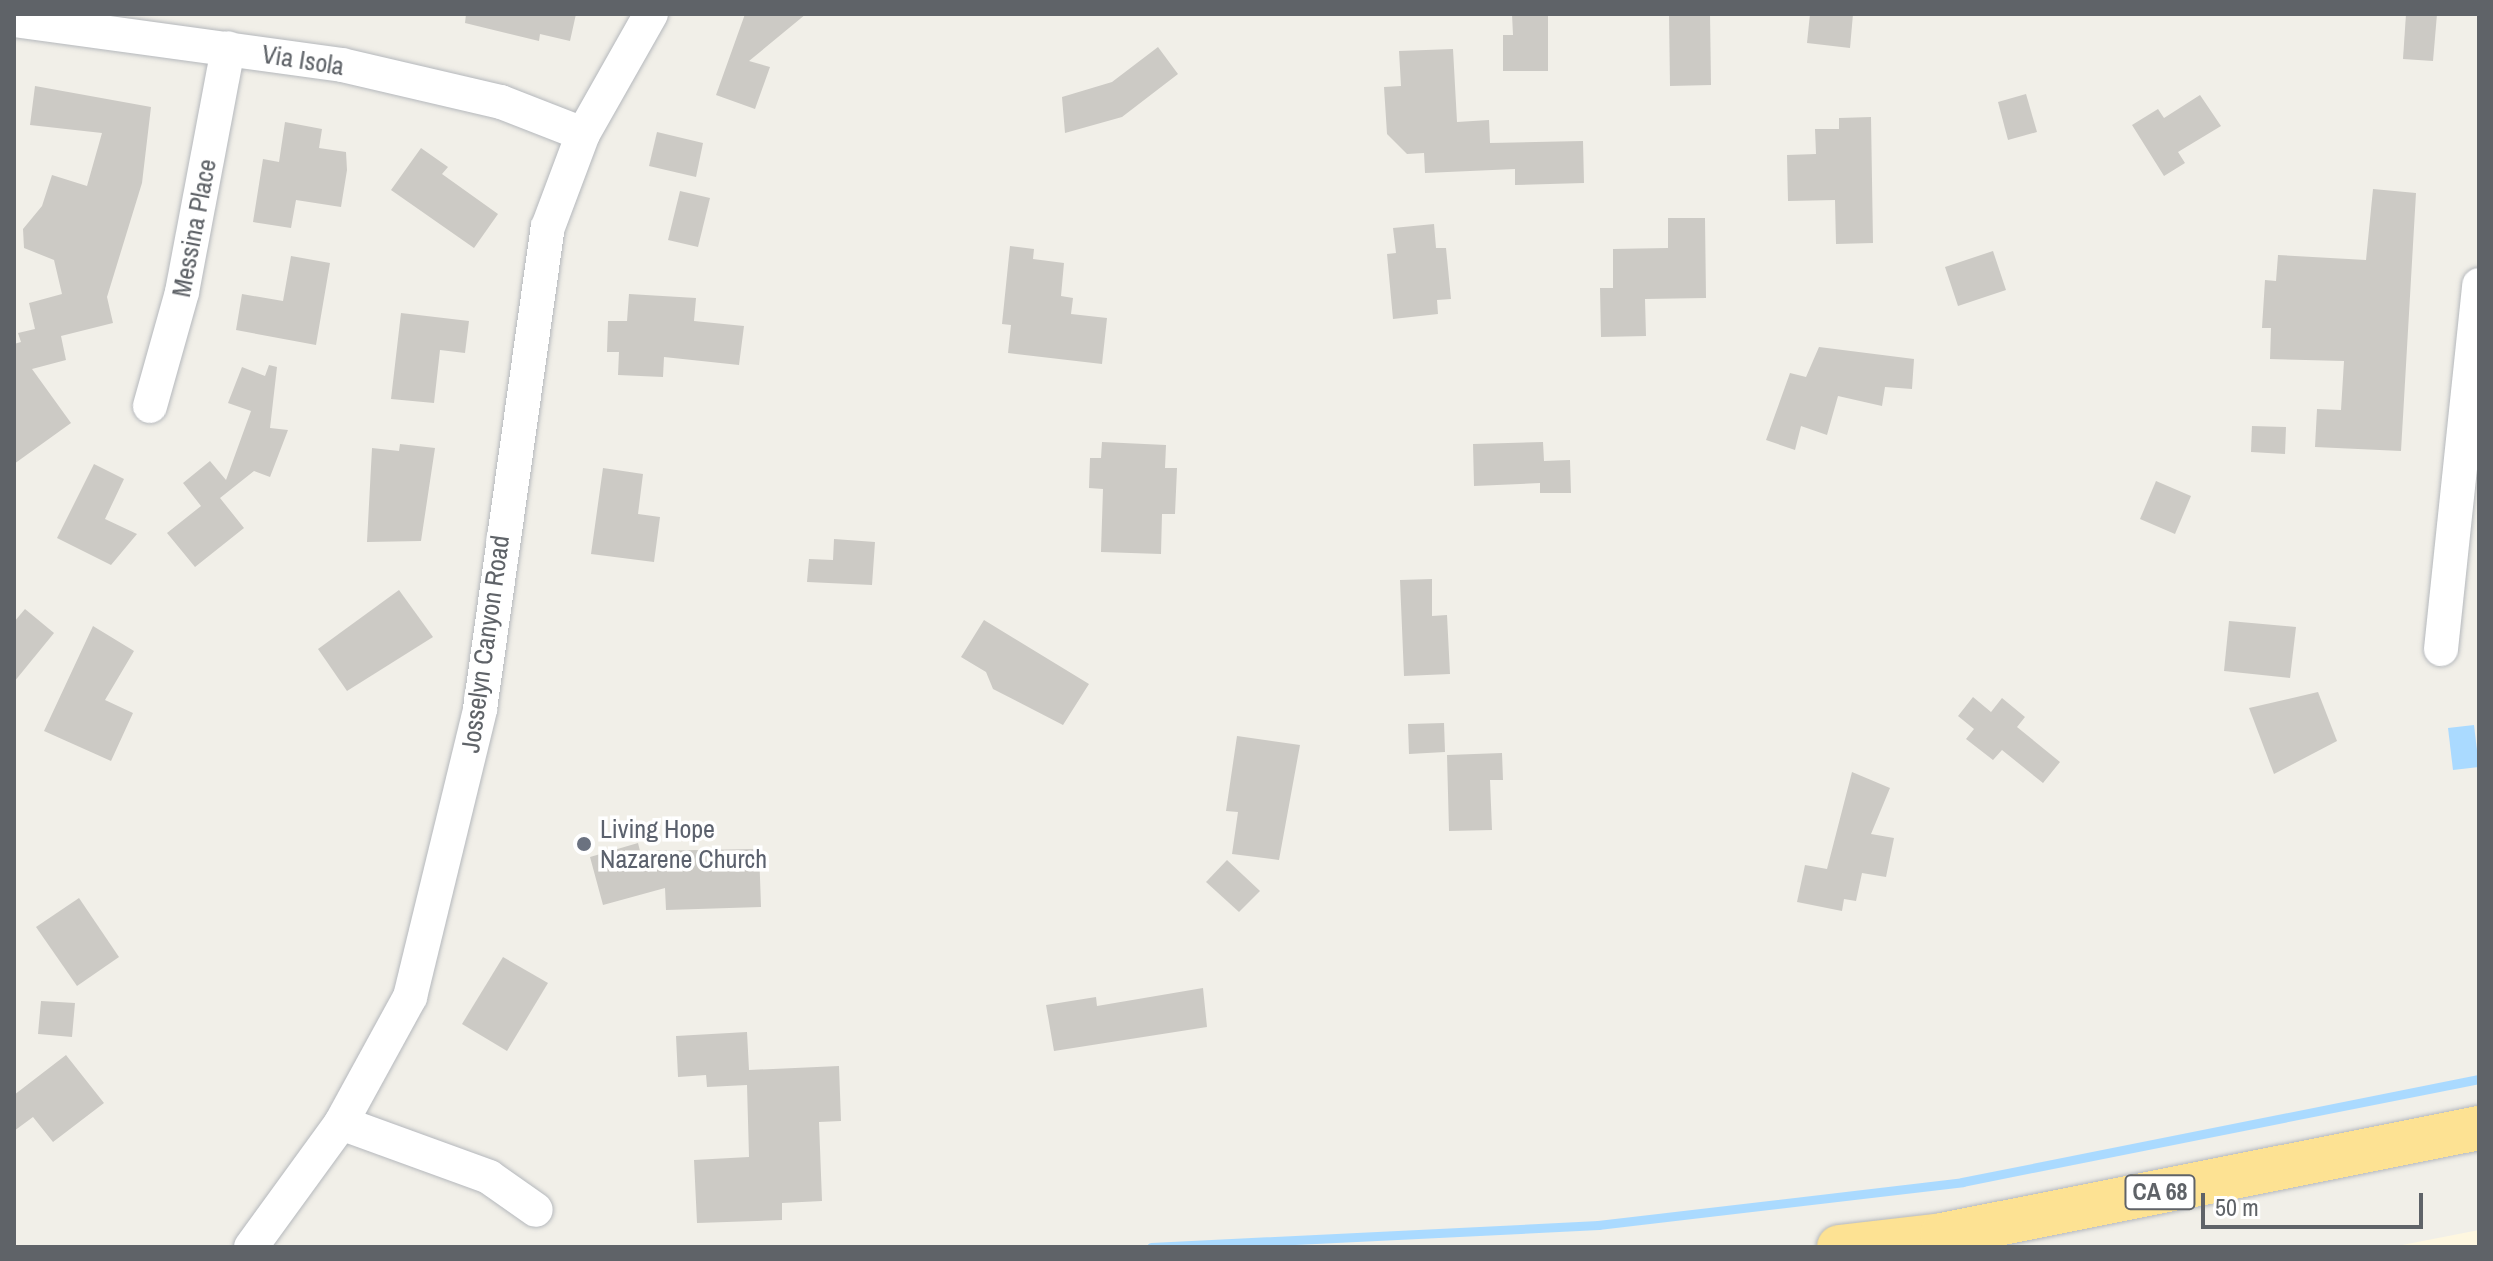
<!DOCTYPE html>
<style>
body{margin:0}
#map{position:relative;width:2493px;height:1261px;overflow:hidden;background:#f1efe8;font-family:"Archivo Narrow",sans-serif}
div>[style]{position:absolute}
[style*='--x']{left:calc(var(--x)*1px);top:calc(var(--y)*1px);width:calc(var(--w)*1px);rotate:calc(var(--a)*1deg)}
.commercial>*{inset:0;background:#fef7e0}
.water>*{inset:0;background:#aadaff}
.stream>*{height:9px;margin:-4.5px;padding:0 4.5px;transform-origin:4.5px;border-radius:4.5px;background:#aadaff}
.building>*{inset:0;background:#cccac5}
.roads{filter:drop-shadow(0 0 2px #b5b8bc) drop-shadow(0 0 2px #b5b8bc)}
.minor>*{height:34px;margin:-17px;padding:0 17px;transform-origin:17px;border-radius:17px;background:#fff}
.highway>*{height:44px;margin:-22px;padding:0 22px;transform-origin:22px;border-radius:22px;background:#fde293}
.dots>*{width:22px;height:22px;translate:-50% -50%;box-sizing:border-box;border:4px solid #fff;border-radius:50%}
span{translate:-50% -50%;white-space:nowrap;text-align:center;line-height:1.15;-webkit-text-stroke:7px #fff;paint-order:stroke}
.shield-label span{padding:2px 6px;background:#fff;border:2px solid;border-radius:6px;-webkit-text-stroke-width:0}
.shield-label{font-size:24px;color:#5f6368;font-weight:700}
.street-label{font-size:26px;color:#5f6368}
.worship-label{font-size:26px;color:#5b616d}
.left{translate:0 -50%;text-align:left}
.frame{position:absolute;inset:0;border:16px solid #5f6368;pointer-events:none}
.scale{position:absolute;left:2201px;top:1193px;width:222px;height:36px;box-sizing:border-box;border:4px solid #5f6368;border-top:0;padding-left:10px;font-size:24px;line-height:28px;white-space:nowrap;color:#5f6368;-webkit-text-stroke:6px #fff;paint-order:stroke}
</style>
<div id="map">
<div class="commercial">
<i style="clip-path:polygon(2479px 1230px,2479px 1247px,2392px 1247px)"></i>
</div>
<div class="water">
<i style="clip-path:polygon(2474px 725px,2479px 767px,2453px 770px,2448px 728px)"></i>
</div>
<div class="stream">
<i style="--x:1151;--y:1247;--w:448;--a:-2.8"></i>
<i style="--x:1598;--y:1225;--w:367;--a:-6.7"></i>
<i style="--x:1962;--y:1182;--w:527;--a:-11.27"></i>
</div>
<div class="building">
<i style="clip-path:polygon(466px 14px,576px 14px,570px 41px,540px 34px,539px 41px,465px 23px)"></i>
<i style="clip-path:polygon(745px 14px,806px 14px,749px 61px,770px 67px,755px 109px,716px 95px)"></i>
<i style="clip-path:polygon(1512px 14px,1548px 14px,1548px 71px,1503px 71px,1503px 35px,1513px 35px)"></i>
<i style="clip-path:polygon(1669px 14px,1710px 14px,1711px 85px,1670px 86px)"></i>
<i style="clip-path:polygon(1810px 14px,1853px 14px,1850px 48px,1807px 43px)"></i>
<i style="clip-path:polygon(2406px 14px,2437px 14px,2433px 61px,2403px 59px)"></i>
<i style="clip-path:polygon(1158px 47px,1178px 74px,1122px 117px,1065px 133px,1062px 97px,1112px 82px)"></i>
<i style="clip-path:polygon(1453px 49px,1457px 122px,1489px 120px,1490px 143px,1583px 141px,1584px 183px,1515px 185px,1515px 169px,1425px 173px,1424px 153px,1407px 154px,1387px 134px,1384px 87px,1401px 86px,1399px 51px)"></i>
<i style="clip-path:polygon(35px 86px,151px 107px,142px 183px,107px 297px,113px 323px,61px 336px,66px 360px,32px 369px,71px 423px,14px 464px,14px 344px,21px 342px,18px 333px,35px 329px,29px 303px,62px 294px,54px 260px,24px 248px,23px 229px,42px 206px,52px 175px,87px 186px,102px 133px,30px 125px)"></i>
<i style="clip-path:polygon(2026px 94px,2037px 132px,2008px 140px,1998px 102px)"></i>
<i style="clip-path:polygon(2200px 95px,2221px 126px,2178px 152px,2185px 163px,2164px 176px,2132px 125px,2158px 109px,2164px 118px)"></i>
<i style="clip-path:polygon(1871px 117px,1873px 243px,1836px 244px,1835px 200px,1788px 201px,1787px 155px,1816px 154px,1815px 129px,1839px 129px,1839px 118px)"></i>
<i style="clip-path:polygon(285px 122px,322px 129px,319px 148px,346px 152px,347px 170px,341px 207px,296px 200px,291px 228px,253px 222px,263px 159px,279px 162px)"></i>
<i style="clip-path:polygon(657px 132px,703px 143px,696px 177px,649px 166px)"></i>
<i style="clip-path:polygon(421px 148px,448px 167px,442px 174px,498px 214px,474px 248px,391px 190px)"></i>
<i style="clip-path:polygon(2373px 189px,2416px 193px,2401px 451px,2315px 447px,2317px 409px,2341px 410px,2344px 361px,2270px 359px,2271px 328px,2262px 328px,2265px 280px,2276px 281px,2278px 255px,2366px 260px)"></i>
<i style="clip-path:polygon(680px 191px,710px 198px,698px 247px,668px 240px)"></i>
<i style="clip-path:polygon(1668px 218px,1705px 218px,1706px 298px,1645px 299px,1646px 336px,1601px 337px,1600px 288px,1613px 288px,1613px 249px,1668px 248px)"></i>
<i style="clip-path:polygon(1434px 224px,1436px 248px,1446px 248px,1451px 299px,1437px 300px,1438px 314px,1393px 319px,1387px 254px,1396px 253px,1393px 228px)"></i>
<i style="clip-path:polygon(1010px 246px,1034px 249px,1033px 259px,1064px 263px,1061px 296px,1073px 298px,1071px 314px,1107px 318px,1102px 364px,1008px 353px,1011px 325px,1002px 324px)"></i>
<i style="clip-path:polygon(1993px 251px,2006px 290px,1958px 306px,1945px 267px)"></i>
<i style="clip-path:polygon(291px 256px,330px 263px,316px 345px,236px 330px,242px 294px,283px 301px)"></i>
<i style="clip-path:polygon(629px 294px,696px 298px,694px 321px,744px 326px,739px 365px,664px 357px,663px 377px,618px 375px,619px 352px,607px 352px,608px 321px,627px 321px)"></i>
<i style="clip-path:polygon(401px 313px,469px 321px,465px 353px,440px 350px,434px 403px,391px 399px)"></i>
<i style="clip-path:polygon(1819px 347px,1914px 359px,1912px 389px,1885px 387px,1882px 406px,1838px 396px,1827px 435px,1801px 426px,1795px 450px,1766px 440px,1790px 373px,1806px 377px)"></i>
<i style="clip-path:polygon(269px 365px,277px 367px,270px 428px,288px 430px,270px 477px,254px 471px,220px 498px,244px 528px,195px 567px,167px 533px,201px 506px,183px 483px,210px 461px,226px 480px,251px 411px,228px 403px,242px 367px,265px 376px)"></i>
<i style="clip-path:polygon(2252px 426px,2286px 427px,2285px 454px,2251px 452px)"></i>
<i style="clip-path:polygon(1102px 442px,1166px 445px,1165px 468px,1177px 468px,1175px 514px,1162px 514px,1161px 554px,1101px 552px,1103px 489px,1089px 488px,1090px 458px,1101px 458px)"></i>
<i style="clip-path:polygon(1543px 442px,1544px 461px,1570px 460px,1571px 493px,1540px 493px,1540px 483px,1474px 486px,1473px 444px)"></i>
<i style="clip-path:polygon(400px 444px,435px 448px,421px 541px,367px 542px,372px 448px,399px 451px)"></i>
<i style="clip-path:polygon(94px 464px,124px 479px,105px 519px,137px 534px,111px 565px,57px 538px)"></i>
<i style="clip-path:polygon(603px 468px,643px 474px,638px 514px,660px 517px,654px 562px,591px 554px)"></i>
<i style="clip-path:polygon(2156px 481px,2191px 496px,2175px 534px,2140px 519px)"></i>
<i style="clip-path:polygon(834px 539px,875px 542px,872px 585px,807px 582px,809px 559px,833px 560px)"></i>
<i style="clip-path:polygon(1432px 579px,1432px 616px,1447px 615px,1450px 674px,1404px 676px,1400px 580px)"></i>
<i style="clip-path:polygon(399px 590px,433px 637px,347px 691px,318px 649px)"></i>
<i style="clip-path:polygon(25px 609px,54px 633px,14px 682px,14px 622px)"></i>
<i style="clip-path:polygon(984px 620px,1089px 684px,1063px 725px,993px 689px,986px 672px,961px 657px)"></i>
<i style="clip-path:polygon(2229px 621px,2296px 627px,2290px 678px,2224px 671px)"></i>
<i style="clip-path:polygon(93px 626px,134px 651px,105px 700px,133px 713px,111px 761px,44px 731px)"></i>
<i style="clip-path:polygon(2318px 692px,2337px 741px,2274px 774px,2249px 708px)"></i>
<i style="clip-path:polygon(1973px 697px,1991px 712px,2002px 698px,2025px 717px,2017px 727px,2060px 762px,2043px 783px,2002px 750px,1993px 760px,1966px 739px,1974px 729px,1958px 716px)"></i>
<i style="clip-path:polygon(1444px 723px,1445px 752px,1409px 754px,1408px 724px)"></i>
<i style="clip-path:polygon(1237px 736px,1300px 745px,1279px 860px,1232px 854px,1238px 812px,1226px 811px)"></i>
<i style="clip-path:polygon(1502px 753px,1503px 780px,1490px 780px,1492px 830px,1449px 831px,1447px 755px)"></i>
<i style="clip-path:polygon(1852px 772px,1890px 788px,1871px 834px,1894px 838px,1886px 877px,1862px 873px,1856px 901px,1844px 899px,1842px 911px,1797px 902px,1805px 865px,1827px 869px)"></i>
<i style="clip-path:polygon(638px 843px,640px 851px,759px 849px,761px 907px,666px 910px,665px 888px,603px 905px,590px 857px)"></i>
<i style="clip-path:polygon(1227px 860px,1260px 891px,1239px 912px,1206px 882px)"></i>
<i style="clip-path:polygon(79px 898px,119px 957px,77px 986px,36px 927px)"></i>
<i style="clip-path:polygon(503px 957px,548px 983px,507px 1051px,462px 1024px)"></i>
<i style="clip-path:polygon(1203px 988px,1207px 1027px,1054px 1051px,1046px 1005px,1096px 997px,1097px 1006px)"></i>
<i style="clip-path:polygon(41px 1001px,75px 1003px,72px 1037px,38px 1034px)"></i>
<i style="clip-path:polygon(747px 1032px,749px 1070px,839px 1066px,841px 1121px,819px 1122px,822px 1201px,782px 1203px,782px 1220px,697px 1223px,694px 1160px,749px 1157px,747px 1085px,707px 1087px,706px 1075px,678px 1077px,676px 1036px)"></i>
<i style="clip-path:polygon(66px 1055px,104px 1103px,53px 1142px,33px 1117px,14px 1131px,14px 1095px)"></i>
</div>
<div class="roads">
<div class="minor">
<i style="--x:14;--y:20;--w:331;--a:7.8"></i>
<i style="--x:342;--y:65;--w:163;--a:13.1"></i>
<i style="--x:501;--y:102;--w:88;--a:21.3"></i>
<i style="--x:150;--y:406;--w:118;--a:-74.3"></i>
<i style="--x:182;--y:292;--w:248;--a:-79.3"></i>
<i style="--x:2441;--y:649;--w:366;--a:-84"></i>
<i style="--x:341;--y:1123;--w:158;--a:20"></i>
<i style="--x:489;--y:1177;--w:57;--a:35.1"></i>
<i style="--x:251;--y:1247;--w:153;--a:-54"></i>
<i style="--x:341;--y:1123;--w:144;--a:-61.3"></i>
<i style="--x:410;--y:997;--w:296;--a:-76.3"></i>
<i style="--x:480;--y:709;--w:487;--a:-82"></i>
<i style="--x:548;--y:227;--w:99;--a:-69.4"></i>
<i style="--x:583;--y:134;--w:138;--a:-60.5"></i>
</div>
<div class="highway">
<i style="--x:1839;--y:1247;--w:104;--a:-6.6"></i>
<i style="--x:1942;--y:1235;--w:548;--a:-11.27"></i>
</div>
</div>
<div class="dots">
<i style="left:584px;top:844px;background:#6b7280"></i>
</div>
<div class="shield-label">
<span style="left:2160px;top:1192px">CA 68</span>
</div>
<div class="street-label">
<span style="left:303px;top:60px;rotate:9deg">Via Isola</span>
<span style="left:194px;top:228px;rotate:-79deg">Messina Place</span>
<span style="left:485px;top:644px;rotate:-82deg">Josselyn Canyon Road</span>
</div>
<div class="worship-label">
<span class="left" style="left:600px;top:844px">Living Hope<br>Nazarene Church</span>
</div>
<div class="frame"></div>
<div class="scale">50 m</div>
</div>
